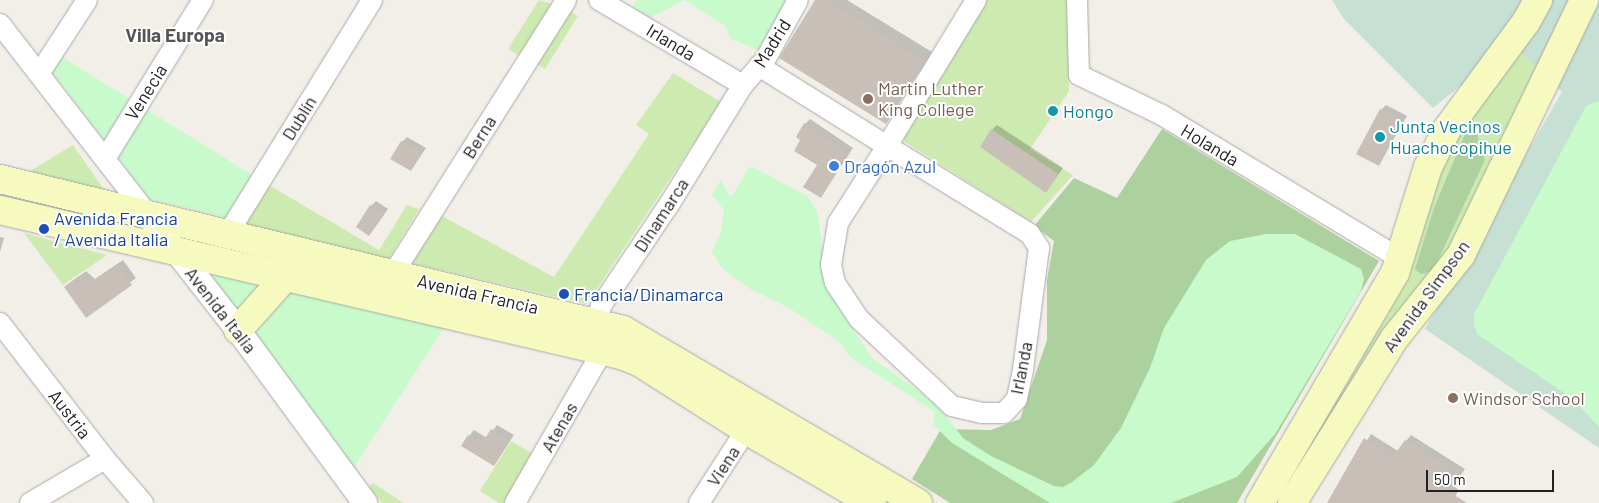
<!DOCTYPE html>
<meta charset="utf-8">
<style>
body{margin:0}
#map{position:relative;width:1599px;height:503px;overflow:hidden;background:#f2efe9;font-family:Barlow,sans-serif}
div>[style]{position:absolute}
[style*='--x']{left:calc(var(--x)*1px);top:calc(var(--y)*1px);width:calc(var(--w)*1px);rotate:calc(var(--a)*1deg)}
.grass>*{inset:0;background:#cdebb0}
.forest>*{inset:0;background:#add19e}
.wetland>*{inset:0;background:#c6e0d4}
.park>*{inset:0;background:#c8facc}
.shadow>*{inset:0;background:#0003}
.building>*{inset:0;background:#c7bfb8}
.roads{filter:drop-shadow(0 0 1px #a9a9a9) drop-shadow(0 0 1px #a9a9a9)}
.minor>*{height:20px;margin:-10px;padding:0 10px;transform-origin:10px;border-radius:10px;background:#fff}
.tertiary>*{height:24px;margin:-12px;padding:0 12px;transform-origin:12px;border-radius:12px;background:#fff}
.secondary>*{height:28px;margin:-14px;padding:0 14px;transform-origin:14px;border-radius:14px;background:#f7fabf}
.dots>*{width:14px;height:14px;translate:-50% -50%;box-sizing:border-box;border:2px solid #fff;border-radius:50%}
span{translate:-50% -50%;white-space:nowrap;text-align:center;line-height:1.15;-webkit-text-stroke:4px #fff;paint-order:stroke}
.street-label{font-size:18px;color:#222}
.education-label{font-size:18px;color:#785e54}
.left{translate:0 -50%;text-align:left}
.culture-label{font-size:18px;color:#0d838f}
.shop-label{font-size:18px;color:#366cbe}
.transit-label{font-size:18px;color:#164399}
.neighbourhood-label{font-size:19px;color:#555;font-weight:700}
.scale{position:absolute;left:1426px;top:470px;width:128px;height:22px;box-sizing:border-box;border:2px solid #222;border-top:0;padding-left:6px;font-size:15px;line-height:18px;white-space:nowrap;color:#222;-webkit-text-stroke:4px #fff;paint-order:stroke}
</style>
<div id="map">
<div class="grass">
<i style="clip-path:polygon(539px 0,555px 5px,522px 57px,508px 49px)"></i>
<i style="clip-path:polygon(984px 0,1068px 0,1069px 91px,1030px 149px,1073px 175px,1031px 222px,905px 142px,902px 136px)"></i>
<i style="clip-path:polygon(569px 10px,578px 16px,545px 69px,536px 63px)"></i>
<i style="clip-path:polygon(1528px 41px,1545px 51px,1437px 272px,1280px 503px,1271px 503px,1422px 223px,1443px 166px,1468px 119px)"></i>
<i style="clip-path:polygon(673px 73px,721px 102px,587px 304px,411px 263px,442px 216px,554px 277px,649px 134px,636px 125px)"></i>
<i style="clip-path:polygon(73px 145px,105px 191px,27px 173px)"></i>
<i style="clip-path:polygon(267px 184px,379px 250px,407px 205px,419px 209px,384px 267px,245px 231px,244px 223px)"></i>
<i style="clip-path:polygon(0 194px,142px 227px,140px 234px,0 202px)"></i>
<i style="clip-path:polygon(24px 233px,107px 255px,63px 285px)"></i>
<i style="clip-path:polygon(511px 441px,535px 455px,506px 503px,499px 503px,480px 491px)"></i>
<i style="clip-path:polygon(373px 483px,404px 503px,382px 503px,369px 487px)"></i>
</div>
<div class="forest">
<i style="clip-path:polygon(1162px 129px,1379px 261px,1237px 503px,950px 503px,912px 479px,941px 429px,991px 430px,1020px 419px,1047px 340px,1047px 280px,1054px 241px,1034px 226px,1074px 178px,1117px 198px)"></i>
<i style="clip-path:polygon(1467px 129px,1476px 129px,1485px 160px,1433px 271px,1421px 274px,1415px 269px,1434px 208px)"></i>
</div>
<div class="wetland">
<i style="clip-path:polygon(1332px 0,1599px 0,1599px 448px,1425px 329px,1562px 92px,1506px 38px,1469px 79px,1433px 108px,1343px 18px)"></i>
</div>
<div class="park">
<i style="clip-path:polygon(637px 0,790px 0,761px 52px,730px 38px,725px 26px,685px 0,650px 18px,632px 8px)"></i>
<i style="clip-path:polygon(59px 55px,257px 178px,228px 218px,150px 199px,51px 71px)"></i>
<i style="clip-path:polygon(1599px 101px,1599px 427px,1573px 399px,1477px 334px,1474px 324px,1474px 314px,1586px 106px)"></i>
<i style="clip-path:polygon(753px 167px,807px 196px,817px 210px,827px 279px,847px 320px,872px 358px,937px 404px,963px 438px,991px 456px,1054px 486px,1063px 487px,1072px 482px,1094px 465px,1121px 428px,1150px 368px,1164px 328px,1206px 260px,1230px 241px,1266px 234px,1295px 234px,1361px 269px,1364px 279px,1361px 291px,1275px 434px,1237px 477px,1171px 503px,1050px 503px,952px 443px,933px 424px,935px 413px,932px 410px,850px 357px,840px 342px,789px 308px,750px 289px,722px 268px,712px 252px,721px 231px,724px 210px,712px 195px,721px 180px,729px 195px,733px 195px,748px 168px)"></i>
<i style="clip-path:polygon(217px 273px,449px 320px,353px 469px,211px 281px)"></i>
</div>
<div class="shadow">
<i style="clip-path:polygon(817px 0,847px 0,932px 52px,886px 123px)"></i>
<i style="clip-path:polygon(1386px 105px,1407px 116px,1379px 164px,1381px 110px)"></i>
<i style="clip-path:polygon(810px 119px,853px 148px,821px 197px,819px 165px,805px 124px)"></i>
<i style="clip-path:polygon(997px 125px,1063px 168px,1046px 192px,992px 130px)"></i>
<i style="clip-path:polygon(407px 137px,426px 148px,411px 170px,402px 142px)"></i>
<i style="clip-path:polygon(376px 201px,388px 209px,369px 235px,371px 206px)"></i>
<i style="clip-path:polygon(0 237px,4px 238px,0 252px)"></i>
<i style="clip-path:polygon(123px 260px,136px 278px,86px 316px,71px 282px,86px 271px,95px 279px)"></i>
<i style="clip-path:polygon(497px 425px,514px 435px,494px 465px,469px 436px,474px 430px,487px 438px)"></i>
<i style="clip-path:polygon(1371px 434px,1398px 451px,1411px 435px,1465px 469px,1453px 486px,1459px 490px,1451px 503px,1328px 503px)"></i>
</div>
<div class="building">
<i style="clip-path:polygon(815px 0,827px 0,925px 61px,886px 124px,779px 58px)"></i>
<i style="clip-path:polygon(1380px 109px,1403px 121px,1379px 166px,1356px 154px)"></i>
<i style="clip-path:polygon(804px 123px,848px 154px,821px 198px,803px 187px,817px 165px,794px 151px,800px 140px,796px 137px)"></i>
<i style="clip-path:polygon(991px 129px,1058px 174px,1046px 193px,980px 147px)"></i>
<i style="clip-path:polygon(401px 141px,422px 153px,411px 171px,390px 159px)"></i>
<i style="clip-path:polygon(370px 205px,384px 215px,369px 236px,356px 227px)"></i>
<i style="clip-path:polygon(117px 264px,132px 285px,86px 318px,64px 287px,79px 276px,84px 277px,89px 284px)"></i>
<i style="clip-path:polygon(491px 429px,510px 441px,494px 466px,461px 446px,468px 435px,482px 443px)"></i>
<i style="clip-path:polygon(1364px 438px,1393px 457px,1405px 440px,1460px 475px,1449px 492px,1467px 503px,1327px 503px)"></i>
</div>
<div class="roads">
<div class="minor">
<i style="--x:599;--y:0;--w:167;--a:30.6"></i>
<i style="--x:1077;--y:0;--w:75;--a:88.5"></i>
<i style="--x:1079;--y:75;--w:92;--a:25.7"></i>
<i style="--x:1162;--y:115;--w:280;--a:31.1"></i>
<i style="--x:0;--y:24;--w:242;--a:52.2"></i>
<i style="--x:759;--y:66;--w:151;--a:32"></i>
<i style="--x:887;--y:146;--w:168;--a:31.6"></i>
<i style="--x:1030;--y:234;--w:17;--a:57"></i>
<i style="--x:1039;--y:248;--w:123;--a:97.5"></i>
<i style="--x:1023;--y:370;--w:30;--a:102"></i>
<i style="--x:1017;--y:399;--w:19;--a:133"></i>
<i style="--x:1004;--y:413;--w:22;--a:180"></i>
<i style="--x:982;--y:413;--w:31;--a:-167"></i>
<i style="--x:952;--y:406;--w:127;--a:-136.9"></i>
<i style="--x:859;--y:319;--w:43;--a:-123.7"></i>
<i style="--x:835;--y:283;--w:18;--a:-103"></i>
<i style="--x:831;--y:265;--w:43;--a:-80.5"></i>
<i style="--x:838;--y:223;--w:91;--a:-57.5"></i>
<i style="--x:887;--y:146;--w:171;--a:-58.6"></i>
<i style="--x:39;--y:74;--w:88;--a:-57"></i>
<i style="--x:105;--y:159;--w:187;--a:-58.4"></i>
<i style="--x:227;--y:235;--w:276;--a:-58.3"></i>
<i style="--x:393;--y:274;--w:324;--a:-57.7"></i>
<i style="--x:0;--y:323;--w:172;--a:52.3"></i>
<i style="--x:105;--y:459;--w:58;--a:49.2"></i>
<i style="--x:30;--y:503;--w:87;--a:-30.4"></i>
<i style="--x:515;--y:503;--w:177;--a:-60.1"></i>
<i style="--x:603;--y:350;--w:28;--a:-103"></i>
<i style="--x:597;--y:323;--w:17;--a:-77"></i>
<i style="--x:601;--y:306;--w:124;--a:-56.2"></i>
<i style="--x:670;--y:203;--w:139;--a:-58.3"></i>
<i style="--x:743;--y:85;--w:33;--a:-49"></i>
<i style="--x:765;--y:60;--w:68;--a:-61.2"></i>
<i style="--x:699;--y:503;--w:87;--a:-57.2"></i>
</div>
<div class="tertiary">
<i style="--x:148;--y:215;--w:146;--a:52"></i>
<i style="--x:238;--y:330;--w:215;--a:53.7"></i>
</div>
<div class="secondary">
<i style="--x:0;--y:179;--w:641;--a:13.62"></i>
<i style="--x:623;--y:330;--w:342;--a:30.4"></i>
<i style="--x:0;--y:210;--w:638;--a:13.14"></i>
<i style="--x:621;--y:355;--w:19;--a:21"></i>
<i style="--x:639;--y:362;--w:127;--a:32.4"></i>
<i style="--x:746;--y:430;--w:146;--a:30.1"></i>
<i style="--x:238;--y:330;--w:74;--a:-48.3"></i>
<i style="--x:1260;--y:503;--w:267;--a:-59.6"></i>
<i style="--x:1395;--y:273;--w:111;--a:-72.7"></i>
<i style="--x:1428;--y:167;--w:42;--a:-63.4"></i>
<i style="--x:1447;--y:129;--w:133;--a:-53.6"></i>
<i style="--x:1526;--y:22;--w:25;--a:-61"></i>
<i style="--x:1292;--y:503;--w:193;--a:-58.1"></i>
<i style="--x:1394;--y:339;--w:107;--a:-51.4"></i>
<i style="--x:1461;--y:255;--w:283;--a:-64.2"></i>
</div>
</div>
<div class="dots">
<i style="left:868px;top:99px;background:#8d6e63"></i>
<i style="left:1053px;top:111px;background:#0f9aa8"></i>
<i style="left:1380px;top:137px;background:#0f9aa8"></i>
<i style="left:834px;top:166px;background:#3f7fe0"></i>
<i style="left:44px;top:229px;background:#1a4fb4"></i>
<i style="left:564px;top:294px;background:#1a4fb4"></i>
<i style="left:1453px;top:398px;background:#8d6e63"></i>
</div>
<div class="street-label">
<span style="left:671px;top:42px;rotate:31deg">Irlanda</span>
<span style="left:772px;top:43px;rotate:-58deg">Madrid</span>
<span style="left:146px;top:92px;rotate:-58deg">Venecia</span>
<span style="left:299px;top:118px;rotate:-58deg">Dublín</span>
<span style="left:479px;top:137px;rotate:-58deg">Berna</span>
<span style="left:1210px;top:145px;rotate:31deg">Holanda</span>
<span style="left:661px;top:215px;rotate:-57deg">Dinamarca</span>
<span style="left:478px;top:294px;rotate:13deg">Avenida Francia</span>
<span style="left:1426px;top:296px;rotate:-54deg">Avenida Simpson</span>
<span style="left:221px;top:310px;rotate:52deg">Avenida Italia</span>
<span style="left:1021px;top:368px;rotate:-79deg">Irlanda</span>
<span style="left:70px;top:414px;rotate:52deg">Austria</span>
<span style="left:559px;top:427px;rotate:-60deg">Atenas</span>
<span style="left:723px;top:466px;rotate:-57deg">Viena</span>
</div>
<div class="education-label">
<span class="left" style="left:878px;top:99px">Martin Luther<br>King College</span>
<span class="left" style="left:1463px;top:398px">Windsor School</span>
</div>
<div class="culture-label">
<span class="left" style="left:1063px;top:111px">Hongo</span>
<span class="left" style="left:1390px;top:137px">Junta Vecinos<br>Huachocopihue</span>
</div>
<div class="shop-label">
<span class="left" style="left:844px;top:166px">Dragón Azul</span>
</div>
<div class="transit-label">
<span class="left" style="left:54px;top:229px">Avenida Francia<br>/ Avenida Italia</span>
<span class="left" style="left:574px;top:294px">Francia/Dinamarca</span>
</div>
<div class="neighbourhood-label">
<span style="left:175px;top:35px">Villa Europa</span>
</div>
<div class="scale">50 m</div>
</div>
